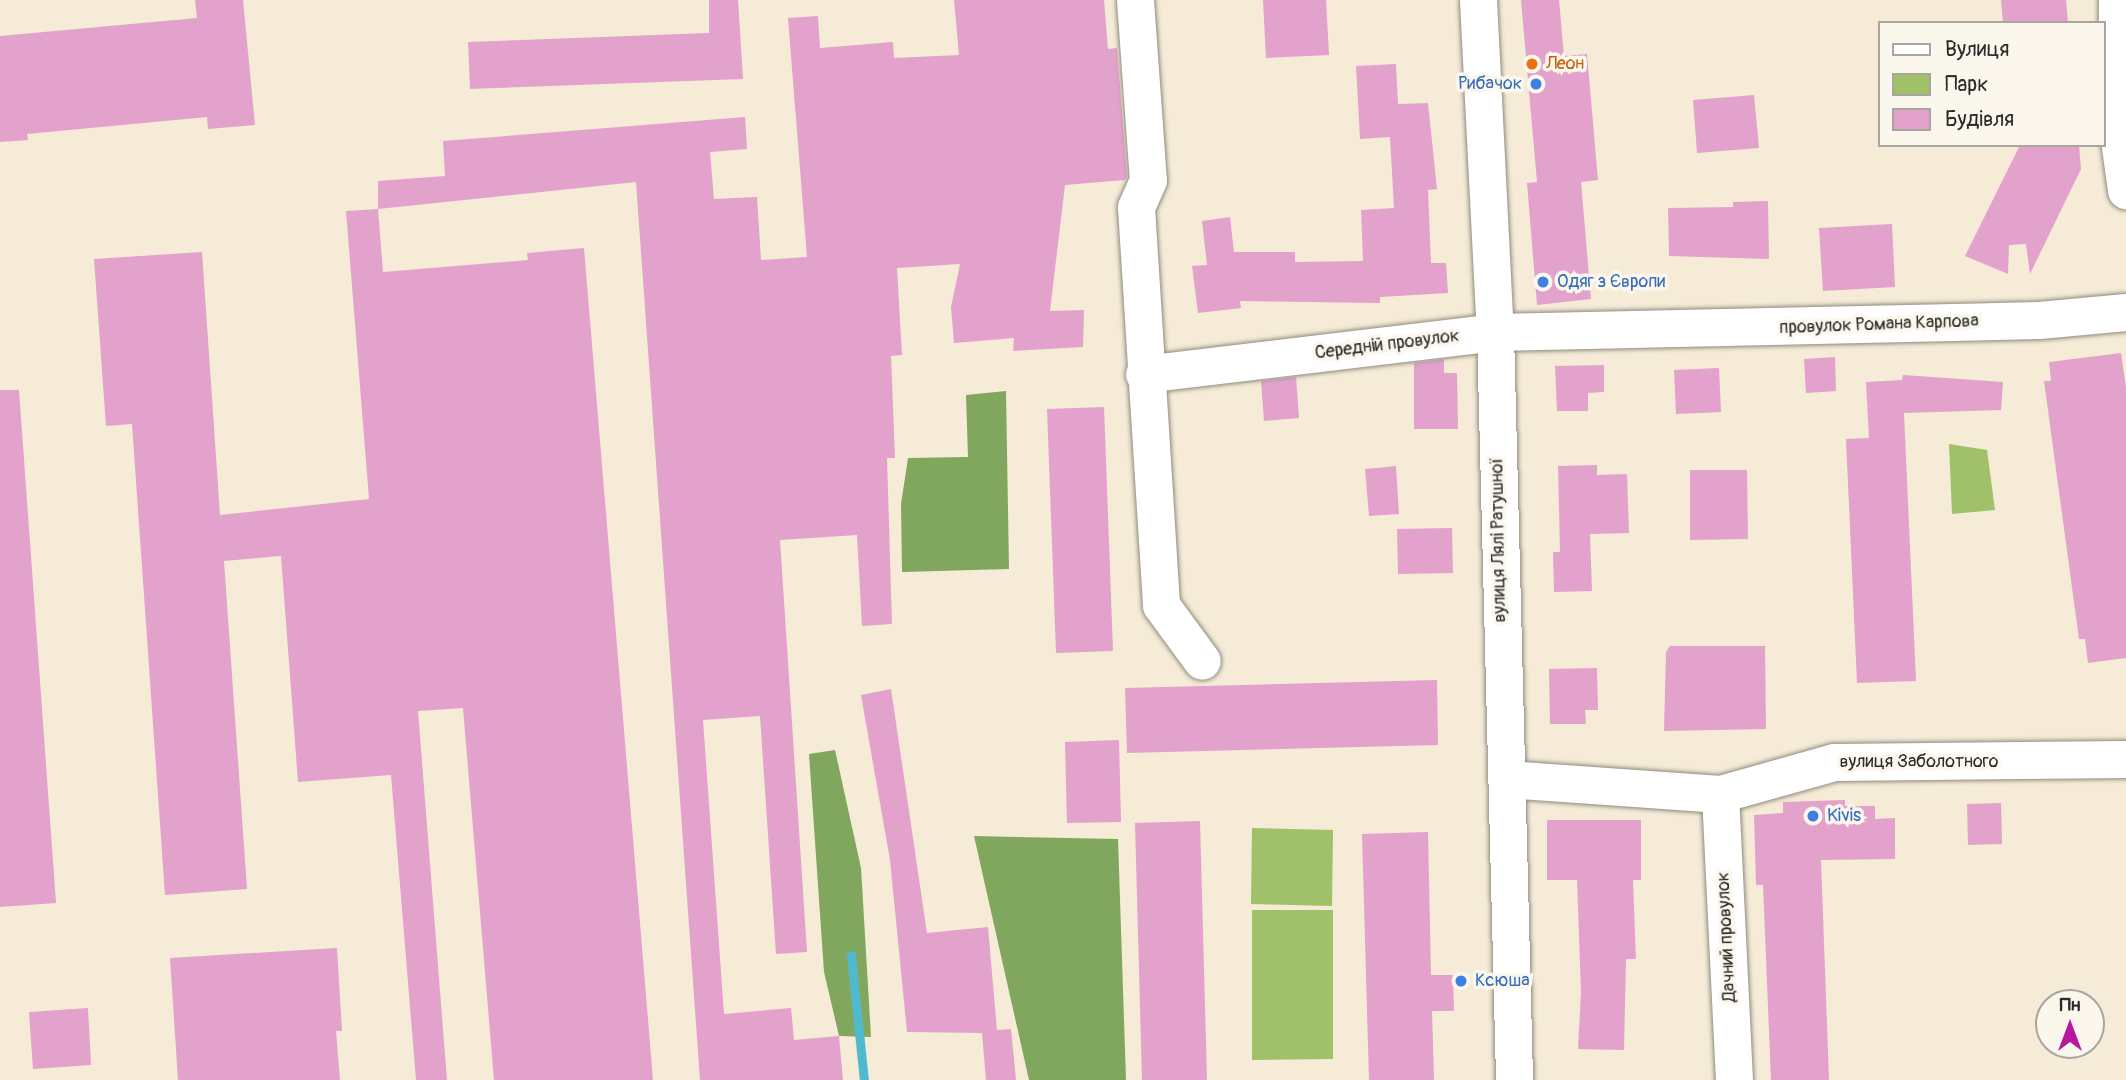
<!DOCTYPE html>
<meta charset="utf-8">
<style>
body{margin:0}
#map{position:relative;width:2126px;height:1080px;overflow:hidden;background:#f5ebd6;font-family:Pangolin,sans-serif}
div>[style]{position:absolute}
[style*='--x']{left:calc(var(--x)*1px);top:calc(var(--y)*1px);width:calc(var(--w)*1px);rotate:calc(var(--a)*1deg)}
.green>*{inset:0;background:#a0c169}
.forest>*{inset:0;background:#80a75d}
.stream>*{height:9px;margin:-4.5px;padding:0 4.5px;transform-origin:4.5px;border-radius:4.5px;background:#51b9ce}
.building>*{inset:0;background:#e2a2cc}
.roads{filter:drop-shadow(0 0 2px #908b80) drop-shadow(0 0 2px #908b80)}
.minor>*{height:37px;margin:-18.5px;padding:0 18.5px;transform-origin:18.5px;border-radius:18.5px;background:#fff}
.dots>*{width:19px;height:19px;translate:-50% -50%;box-sizing:border-box;border:4px solid #fbf7ec;border-radius:50%}
span{translate:-50% -50%;white-space:nowrap;text-align:center;line-height:1.15;-webkit-text-stroke:7px #fbf7ec;paint-order:stroke}
.food-label{font-size:18px;color:#c56008}
.left{translate:0 -50%;text-align:left}
.shop-label{font-size:18px;color:#366cbe}
.right{translate:-100% -50%;text-align:right}
.street-label{font-size:18px;color:#2b2b2b}
.legend{position:absolute;left:1878px;top:21px;width:228px;height:126px;box-sizing:border-box;background:#fbf7ec;border:2px solid #a8a59f;margin:0;padding:9px 12px;list-style:none;font-size:21px;color:#2b2b2b}
.legend li{display:flex;align-items:center;gap:14px;height:35px}
.legend b{width:35px;border:2px solid #a8a59f}
.north{position:absolute;left:2035px;top:989px;width:70px;height:70px;box-sizing:border-box;background:#fbf7ec;border:2px solid #a8a59f;border-radius:50%;rotate:0deg;font-size:19px;font-weight:700;line-height:28px;text-align:center;color:#2b2b2b}
.north::after{content:'';display:block;margin:auto;width:24px;height:32px;background:#b5179e;clip-path:polygon(50% 0,100% 100%,50% 72%,0 100%)}
</style>
<div id="map">
<div class="green">
<i style="clip-path:polygon(1949px 444px,1987px 450px,1995px 510px,1952px 514px)"></i>
<i style="clip-path:polygon(1252px 828px,1333px 830px,1332px 906px,1251px 904px)"></i>
<i style="clip-path:polygon(1252px 910px,1333px 910px,1333px 1059px,1252px 1060px)"></i>
</div>
<div class="forest">
<i style="clip-path:polygon(1006px 391px,1009px 569px,902px 572px,901px 504px,908px 458px,968px 457px,966px 395px)"></i>
<i style="clip-path:polygon(835px 750px,861px 868px,871px 1037px,839px 1036px,824px 972px,809px 754px)"></i>
<i style="clip-path:polygon(974px 836px,1118px 839px,1126px 1080px,1029px 1080px)"></i>
</div>
<div class="stream">
<i style="--x:851;--y:955;--w:126;--a:84.1"></i>
</div>
<div class="building">
<i style="clip-path:polygon(195px 0,243px 0,255px 125px,208px 129px,207px 117px,27px 134px,28px 140px,0 142px,0 36px,197px 18px)"></i>
<i style="clip-path:polygon(709px 0,738px 0,743px 79px,470px 89px,468px 42px,709px 33px)"></i>
<i style="clip-path:polygon(954px 0,1104px 0,1108px 49px,1117px 48px,1127px 176px,1125px 180px,1065px 185px,1050px 311px,1084px 310px,1083px 347px,1013px 351px,1014px 338px,954px 343px,951px 307px,960px 264px,897px 268px,902px 355px,891px 356px,895px 458px,887px 458px,892px 624px,862px 626px,857px 535px,780px 540px,807px 952px,776px 954px,760px 716px,703px 720px,724px 1014px,791px 1008px,794px 1040px,839px 1036px,843px 1080px,700px 1080px,636px 182px,378px 209px,378px 181px,445px 176px,443px 141px,745px 117px,747px 149px,710px 152px,714px 199px,757px 197px,761px 260px,807px 257px,788px 18px,818px 16px,820px 48px,893px 42px,894px 58px,959px 55px)"></i>
<i style="clip-path:polygon(1263px 0,1326px 0,1329px 55px,1266px 58px)"></i>
<i style="clip-path:polygon(1521px 0,1559px 0,1564px 56px,1587px 54px,1598px 180px,1581px 182px,1591px 299px,1537px 305px,1527px 183px,1537px 182px)"></i>
<i style="clip-path:polygon(2001px 0,2066px 0,2068px 23px,2003px 23px)"></i>
<i style="clip-path:polygon(1396px 64px,1398px 104px,1428px 103px,1437px 189px,1428px 190px,1431px 263px,1446px 263px,1448px 293px,1380px 297px,1380px 303px,1240px 301px,1241px 308px,1198px 313px,1192px 266px,1207px 265px,1202px 221px,1230px 217px,1234px 252px,1295px 252px,1295px 262px,1363px 261px,1361px 210px,1394px 208px,1390px 137px,1360px 139px,1356px 66px)"></i>
<i style="clip-path:polygon(1754px 95px,1759px 148px,1697px 153px,1693px 100px)"></i>
<i style="clip-path:polygon(2020px 145px,2079px 145px,2081px 169px,2030px 274px,2026px 244px,2009px 245px,2008px 274px,1965px 256px)"></i>
<i style="clip-path:polygon(1768px 201px,1769px 259px,1669px 256px,1668px 208px,1733px 207px,1733px 202px)"></i>
<i style="clip-path:polygon(378px 209px,383px 272px,528px 260px,527px 253px,584px 248px,653px 1080px,494px 1080px,463px 708px,418px 711px,447px 1080px,416px 1080px,391px 775px,298px 782px,281px 556px,224px 561px,247px 889px,165px 895px,132px 424px,106px 426px,94px 259px,202px 252px,220px 515px,369px 499px,346px 211px)"></i>
<i style="clip-path:polygon(1892px 224px,1895px 287px,1823px 291px,1819px 228px)"></i>
<i style="clip-path:polygon(2121px 353px,2126px 388px,2126px 658px,2088px 663px,2085px 639px,2079px 639px,2044px 381px,2051px 381px,2049px 362px)"></i>
<i style="clip-path:polygon(1835px 357px,1836px 391px,1806px 393px,1804px 359px)"></i>
<i style="clip-path:polygon(1444px 359px,1444px 373px,1457px 373px,1458px 429px,1414px 429px,1414px 363px)"></i>
<i style="clip-path:polygon(1604px 365px,1604px 392px,1588px 393px,1588px 411px,1557px 411px,1555px 366px)"></i>
<i style="clip-path:polygon(1719px 368px,1721px 412px,1676px 414px,1674px 370px)"></i>
<i style="clip-path:polygon(1903px 375px,2003px 382px,2001px 410px,1904px 413px,1916px 681px,1857px 683px,1846px 439px,1869px 438px,1866px 382px,1902px 380px)"></i>
<i style="clip-path:polygon(1296px 377px,1299px 418px,1264px 421px,1261px 381px)"></i>
<i style="clip-path:polygon(0 390px,19px 390px,56px 903px,0 907px)"></i>
<i style="clip-path:polygon(1104px 407px,1113px 651px,1056px 653px,1047px 409px)"></i>
<i style="clip-path:polygon(1597px 465px,1597px 475px,1627px 474px,1629px 533px,1590px 534px,1592px 591px,1554px 592px,1553px 552px,1560px 552px,1558px 466px)"></i>
<i style="clip-path:polygon(1396px 466px,1399px 514px,1369px 516px,1365px 469px)"></i>
<i style="clip-path:polygon(1690px 470px,1747px 470px,1748px 539px,1690px 540px)"></i>
<i style="clip-path:polygon(1452px 528px,1453px 573px,1398px 574px,1397px 529px)"></i>
<i style="clip-path:polygon(1670px 646px,1765px 646px,1766px 729px,1664px 731px,1666px 652px)"></i>
<i style="clip-path:polygon(1597px 668px,1598px 710px,1585px 710px,1586px 724px,1550px 724px,1549px 669px)"></i>
<i style="clip-path:polygon(1437px 680px,1438px 745px,1127px 753px,1125px 688px)"></i>
<i style="clip-path:polygon(891px 689px,927px 933px,988px 927px,997px 1030px,1011px 1029px,1016px 1080px,986px 1080px,982px 1033px,907px 1032px,890px 860px,861px 695px)"></i>
<i style="clip-path:polygon(1119px 740px,1121px 822px,1067px 823px,1065px 742px)"></i>
<i style="clip-path:polygon(1845px 800px,1845px 806px,1875px 806px,1875px 819px,1895px 818px,1895px 859px,1821px 860px,1829px 1080px,1771px 1080px,1763px 885px,1756px 885px,1754px 815px,1783px 813px,1783px 802px)"></i>
<i style="clip-path:polygon(2001px 803px,2002px 844px,1968px 845px,1967px 804px)"></i>
<i style="clip-path:polygon(1547px 820px,1641px 820px,1641px 880px,1633px 880px,1636px 959px,1626px 959px,1624px 1050px,1578px 1049px,1581px 992px,1577px 880px,1547px 880px)"></i>
<i style="clip-path:polygon(1200px 821px,1207px 1080px,1142px 1080px,1135px 823px)"></i>
<i style="clip-path:polygon(1428px 832px,1431px 975px,1453px 975px,1454px 1011px,1432px 1011px,1434px 1080px,1369px 1080px,1362px 834px)"></i>
<i style="clip-path:polygon(337px 948px,342px 1031px,336px 1031px,340px 1080px,178px 1080px,170px 958px)"></i>
<i style="clip-path:polygon(88px 1008px,91px 1065px,33px 1069px,29px 1012px)"></i>
</div>
<div class="roads">
<div class="minor">
<i style="--x:1135;--y:0;--w:180;--a:85.9"></i>
<i style="--x:1148;--y:180;--w:30;--a:114"></i>
<i style="--x:1136;--y:207;--w:399;--a:86.4"></i>
<i style="--x:1161;--y:605;--w:69;--a:53.8"></i>
<i style="--x:1478;--y:0;--w:332;--a:87.1"></i>
<i style="--x:1495;--y:332;--w:748;--a:88.54"></i>
<i style="--x:2117;--y:0;--w:118;--a:90.5"></i>
<i style="--x:2116;--y:118;--w:73;--a:82.1"></i>
<i style="--x:1144;--y:374;--w:354;--a:-6.8"></i>
<i style="--x:1495;--y:332;--w:544;--a:-1.26"></i>
<i style="--x:2039;--y:320;--w:87;--a:-5.3"></i>
<i style="--x:1506;--y:779;--w:215;--a:4"></i>
<i style="--x:1720;--y:794;--w:118;--a:-15.7"></i>
<i style="--x:1834;--y:762;--w:292;--a:-0.6"></i>
<i style="--x:1720;--y:794;--w:286;--a:87.2"></i>
</div>
</div>
<div class="dots">
<i style="left:1532px;top:64px;background:#e8710a"></i>
<i style="left:1536px;top:84px;background:#3f7fe0"></i>
<i style="left:1543px;top:282px;background:#3f7fe0"></i>
<i style="left:1813px;top:816px;background:#3f7fe0"></i>
<i style="left:1461px;top:981px;background:#3f7fe0"></i>
</div>
<div class="food-label">
<span class="left" style="left:1546px;top:64px">Леон</span>
</div>
<div class="shop-label">
<span class="right" style="left:1522px;top:84px">Рибачок</span>
<span class="left" style="left:1557px;top:282px">Одяг з Європи</span>
<span class="left" style="left:1827px;top:816px">Kivis</span>
<span class="left" style="left:1475px;top:981px">Ксюша</span>
</div>
<div class="street-label">
<span style="left:1879px;top:325px;rotate:-2deg">провулок Романа Карпова</span>
<span style="left:1387px;top:345px;rotate:-7deg">Середній провулок</span>
<span style="left:1499px;top:540px;rotate:-91deg">вулиця Лялі Ратушної</span>
<span style="left:1919px;top:762px">вулиця Заболотного</span>
<span style="left:1727px;top:937px;rotate:-93deg">Дачний провулок</span>
</div>
<ul class="legend">
<li><b style="height:9px;background:#fff"></b>Вулиця</li>
<li><b style="height:19px;background:#a0c169"></b>Парк</li>
<li><b style="height:19px;background:#e2a2cc"></b>Будівля</li>
</ul>
<div class="north">Пн</div>
</div>
